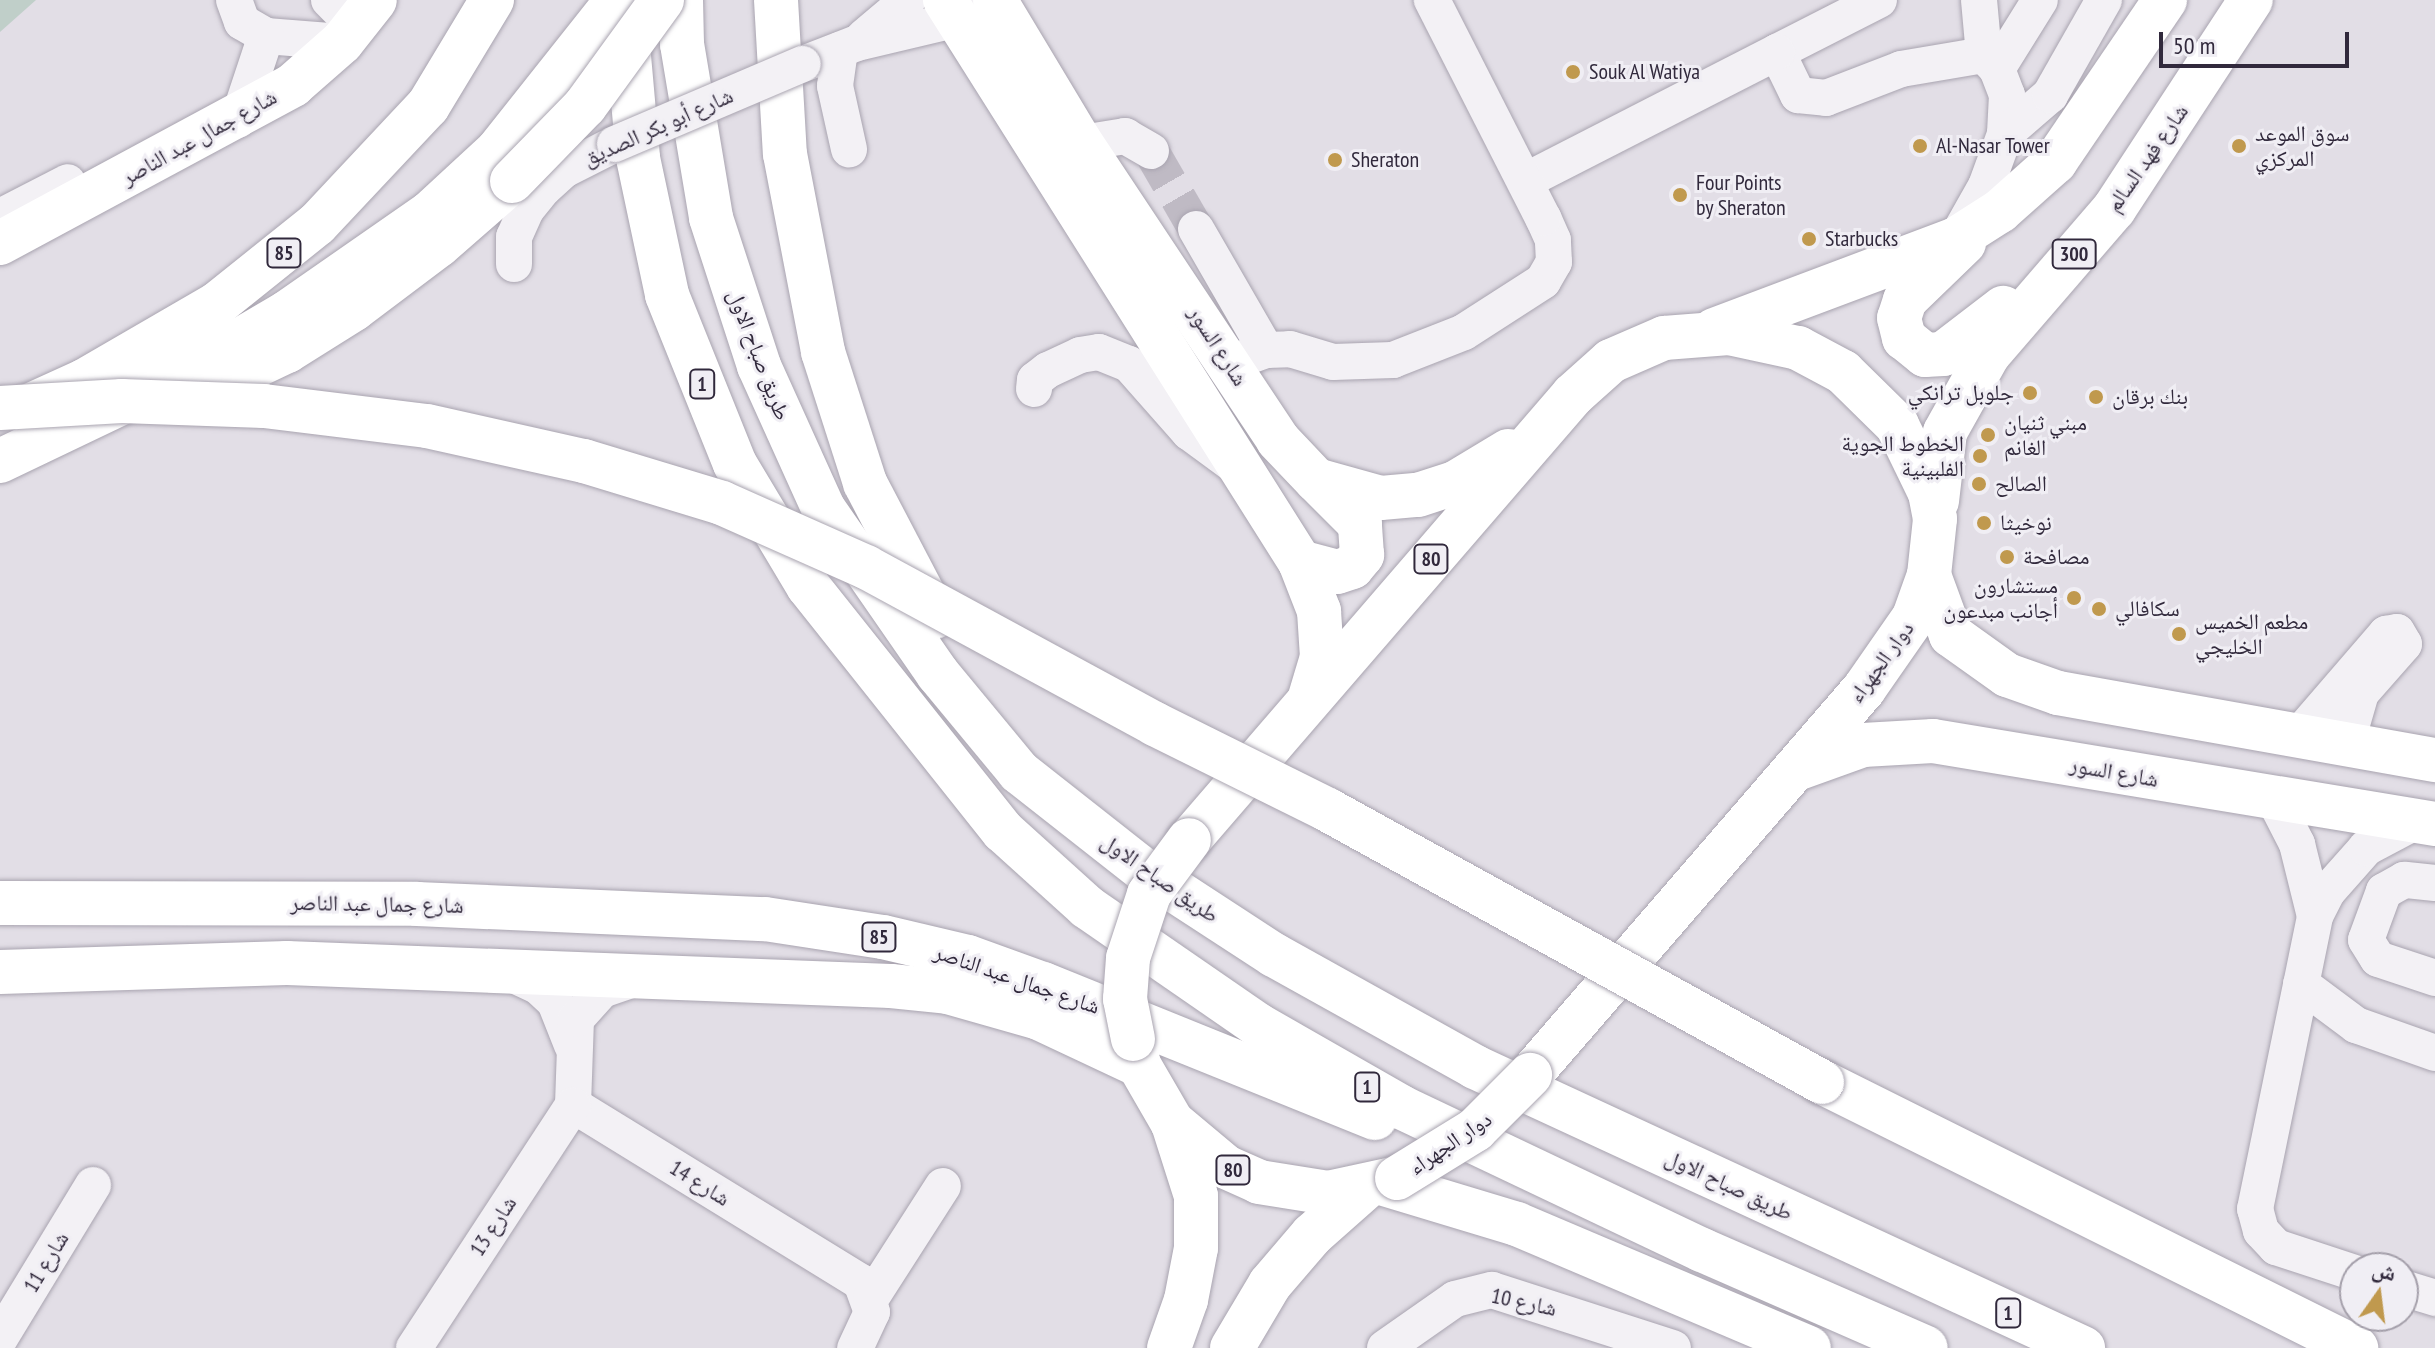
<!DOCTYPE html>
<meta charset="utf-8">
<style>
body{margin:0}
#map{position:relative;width:2435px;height:1348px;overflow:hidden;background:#e2dee6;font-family:"PT Sans Narrow","Noto Naskh Arabic",sans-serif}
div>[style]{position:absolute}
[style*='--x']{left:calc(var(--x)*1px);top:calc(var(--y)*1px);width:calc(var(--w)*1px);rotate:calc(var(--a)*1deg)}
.green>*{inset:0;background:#c0cfc9}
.minor-tunnel>*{height:36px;margin-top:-18px;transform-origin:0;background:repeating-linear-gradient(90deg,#bfbac4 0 36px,transparent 0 54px)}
.roads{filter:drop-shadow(0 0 2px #a9a4b0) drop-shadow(0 0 2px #a9a4b0)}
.minor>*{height:36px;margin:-18px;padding:0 18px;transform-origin:18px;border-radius:18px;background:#f3f1f5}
.major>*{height:44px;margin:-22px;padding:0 22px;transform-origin:22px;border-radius:22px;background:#fff}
.highway>*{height:44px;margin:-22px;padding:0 22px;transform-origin:22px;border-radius:22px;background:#fff}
.bridges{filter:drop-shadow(0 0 2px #a9a4b0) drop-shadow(0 0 2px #a9a4b0)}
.minor-bridge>*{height:36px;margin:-18px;padding:0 18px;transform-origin:18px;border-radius:18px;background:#f3f1f5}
.major-bridge>*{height:44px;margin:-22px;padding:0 22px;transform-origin:22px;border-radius:22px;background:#fff}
.highway-bridge>*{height:44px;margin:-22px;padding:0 22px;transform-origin:22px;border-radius:22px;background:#fff}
.dots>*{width:22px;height:22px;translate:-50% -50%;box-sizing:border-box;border:4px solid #f0eef4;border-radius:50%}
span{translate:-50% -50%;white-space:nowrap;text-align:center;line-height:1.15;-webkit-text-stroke:6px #f0eef4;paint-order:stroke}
.shield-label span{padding:2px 6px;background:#f0eef4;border:2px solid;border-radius:6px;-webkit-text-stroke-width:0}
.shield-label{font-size:20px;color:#31293c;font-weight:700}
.poi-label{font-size:22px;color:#31293c}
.left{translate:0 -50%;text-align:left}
.right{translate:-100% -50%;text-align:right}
.street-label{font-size:22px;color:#31293c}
.north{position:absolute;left:2339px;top:1252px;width:80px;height:80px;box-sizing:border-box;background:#f0eef4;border:2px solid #a49faa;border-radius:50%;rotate:14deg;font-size:22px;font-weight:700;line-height:32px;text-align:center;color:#31293c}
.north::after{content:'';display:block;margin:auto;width:28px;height:36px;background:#c0994e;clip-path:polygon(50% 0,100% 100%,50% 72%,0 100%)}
.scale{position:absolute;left:2159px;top:32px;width:190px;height:36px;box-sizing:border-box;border:4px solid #31293c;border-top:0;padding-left:10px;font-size:24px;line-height:28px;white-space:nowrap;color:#31293c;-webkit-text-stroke:6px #f0eef4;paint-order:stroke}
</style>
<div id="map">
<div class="green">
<i style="clip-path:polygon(0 0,36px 0,0 32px)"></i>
</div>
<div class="minor-tunnel">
<i style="--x:1151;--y:151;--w:90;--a:60"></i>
</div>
<div class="roads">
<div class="minor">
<i style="--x:234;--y:0;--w:23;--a:70"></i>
<i style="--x:242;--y:22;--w:28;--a:30"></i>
<i style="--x:266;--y:36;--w:76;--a:4.5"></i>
<i style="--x:329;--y:0;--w:37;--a:45"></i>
<i style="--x:1879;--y:0;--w:114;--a:153"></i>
<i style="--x:1777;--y:52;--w:48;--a:64"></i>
<i style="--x:1798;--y:95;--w:28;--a:6"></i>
<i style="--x:1826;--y:98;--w:80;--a:-21.1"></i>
<i style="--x:1901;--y:69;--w:84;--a:-9.6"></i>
<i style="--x:1979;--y:0;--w:55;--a:84.8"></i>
<i style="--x:1984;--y:55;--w:19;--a:47"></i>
<i style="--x:1997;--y:69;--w:28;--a:69"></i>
<i style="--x:2007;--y:95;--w:39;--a:93"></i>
<i style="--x:864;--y:37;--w:57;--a:-40.1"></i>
<i style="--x:840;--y:50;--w:36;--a:98"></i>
<i style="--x:835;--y:86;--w:65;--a:77.5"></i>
<i style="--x:803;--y:64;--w:58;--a:-21.3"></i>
<i style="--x:857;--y:43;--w:104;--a:-13.4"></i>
<i style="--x:958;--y:19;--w:25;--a:-29"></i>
<i style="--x:1997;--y:69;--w:81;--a:-58.1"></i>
<i style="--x:238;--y:120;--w:89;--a:-71.6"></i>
<i style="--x:1082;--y:143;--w:44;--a:-9.2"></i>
<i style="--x:1125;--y:136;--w:30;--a:30"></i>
<i style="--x:1525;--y:181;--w:283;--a:-27.1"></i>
<i style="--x:0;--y:217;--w:76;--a:-27.2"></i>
<i style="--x:1196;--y:229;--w:140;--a:60"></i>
<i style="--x:1956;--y:239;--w:61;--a:-60.5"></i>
<i style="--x:1986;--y:186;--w:55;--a:-69.9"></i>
<i style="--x:2005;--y:134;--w:60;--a:-40.9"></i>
<i style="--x:2050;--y:95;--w:109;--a:-60.4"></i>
<i style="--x:514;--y:264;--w:27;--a:-90"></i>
<i style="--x:514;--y:237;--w:30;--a:-66"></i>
<i style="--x:526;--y:210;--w:28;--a:-51"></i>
<i style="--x:544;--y:188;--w:27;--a:-42"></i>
<i style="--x:564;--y:170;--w:57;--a:-27"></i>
<i style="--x:1230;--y:363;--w:38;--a:-20"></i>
<i style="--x:1266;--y:350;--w:24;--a:-2"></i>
<i style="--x:1290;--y:349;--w:45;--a:16.8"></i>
<i style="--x:1333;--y:362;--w:60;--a:-1.9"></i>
<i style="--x:1393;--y:360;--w:76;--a:-21.5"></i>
<i style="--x:1464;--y:332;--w:94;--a:-32.8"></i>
<i style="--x:1543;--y:281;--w:22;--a:-60"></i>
<i style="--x:1554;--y:262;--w:22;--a:-93"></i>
<i style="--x:1553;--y:240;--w:24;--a:-114"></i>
<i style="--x:1543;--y:218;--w:245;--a:-117"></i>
<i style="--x:1034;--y:389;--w:9;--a:-84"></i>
<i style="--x:1035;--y:380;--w:16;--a:-38"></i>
<i style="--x:1048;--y:370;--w:35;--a:-25"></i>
<i style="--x:1080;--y:355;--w:19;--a:-9"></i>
<i style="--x:1099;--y:352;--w:32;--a:22"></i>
<i style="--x:1129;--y:364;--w:91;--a:48.6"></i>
<i style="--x:1189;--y:432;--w:56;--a:36.3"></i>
<i style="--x:2298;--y:736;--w:135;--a:-49.2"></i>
<i style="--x:2386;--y:634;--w:11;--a:-10"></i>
<i style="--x:2397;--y:632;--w:14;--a:60"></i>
<i style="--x:2404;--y:644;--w:65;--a:131.3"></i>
<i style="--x:2361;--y:693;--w:54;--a:106.1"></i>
<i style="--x:2274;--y:799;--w:51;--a:62.9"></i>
<i style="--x:2297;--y:844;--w:74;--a:76"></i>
<i style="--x:2435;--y:883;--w:31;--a:-174"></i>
<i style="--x:2404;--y:880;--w:23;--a:151"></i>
<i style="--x:2384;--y:891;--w:52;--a:110.2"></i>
<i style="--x:2366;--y:940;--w:22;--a:58"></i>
<i style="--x:2378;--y:959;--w:60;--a:18.4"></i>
<i style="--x:505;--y:971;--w:38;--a:25"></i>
<i style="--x:539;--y:987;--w:22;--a:43"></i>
<i style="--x:555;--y:1002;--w:46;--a:68.4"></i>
<i style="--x:2301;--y:984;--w:69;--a:36.7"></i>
<i style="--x:2356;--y:1025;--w:84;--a:19.5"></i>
<i style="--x:573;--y:1105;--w:338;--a:31.6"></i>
<i style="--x:861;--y:1282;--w:32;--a:70"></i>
<i style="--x:872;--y:1312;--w:40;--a:115"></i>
<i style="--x:573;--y:1105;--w:86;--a:-88"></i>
<i style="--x:576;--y:1019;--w:39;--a:-48"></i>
<i style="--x:602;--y:990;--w:37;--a:-19"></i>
<i style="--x:2355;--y:1273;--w:83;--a:-161.8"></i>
<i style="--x:2276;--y:1247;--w:22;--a:-133"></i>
<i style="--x:2261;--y:1231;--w:23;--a:-105"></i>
<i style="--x:2255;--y:1209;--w:299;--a:-78.4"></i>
<i style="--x:2315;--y:916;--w:28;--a:-63"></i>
<i style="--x:2328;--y:891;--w:57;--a:-48.5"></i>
<i style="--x:2366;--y:848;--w:58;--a:-27.9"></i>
<i style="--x:2403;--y:1288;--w:34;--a:17"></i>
<i style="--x:871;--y:1298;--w:133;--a:-57.3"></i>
<i style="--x:0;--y:1338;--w:179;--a:-58.7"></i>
<i style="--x:414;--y:1348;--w:290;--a:-56.8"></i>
<i style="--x:1385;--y:1348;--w:85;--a:-35"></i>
<i style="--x:1455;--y:1299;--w:38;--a:-14"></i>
<i style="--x:1492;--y:1290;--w:190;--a:17.8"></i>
</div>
<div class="major">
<i style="--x:945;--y:0;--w:665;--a:57.72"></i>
<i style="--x:1300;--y:562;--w:53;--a:68.8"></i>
<i style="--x:1319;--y:611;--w:46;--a:86.3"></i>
<i style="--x:1322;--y:657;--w:42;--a:106.7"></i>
<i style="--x:995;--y:0;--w:163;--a:59"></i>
<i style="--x:1079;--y:140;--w:360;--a:56.4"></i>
<i style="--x:1278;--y:440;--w:55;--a:46.5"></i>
<i style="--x:1316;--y:480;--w:67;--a:15.5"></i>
<i style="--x:1381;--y:498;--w:37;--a:-5"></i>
<i style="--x:1418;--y:495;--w:39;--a:-18"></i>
<i style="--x:1455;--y:483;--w:62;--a:-31.1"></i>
<i style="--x:0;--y:243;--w:333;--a:-28.3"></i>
<i style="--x:293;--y:85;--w:65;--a:-41.3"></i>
<i style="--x:342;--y:42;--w:53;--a:-51.8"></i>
<i style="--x:1964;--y:243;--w:82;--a:136"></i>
<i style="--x:1905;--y:300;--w:19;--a:108"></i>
<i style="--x:1899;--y:318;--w:21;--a:76"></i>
<i style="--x:1904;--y:338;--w:27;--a:39"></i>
<i style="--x:1925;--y:355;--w:18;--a:-3"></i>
<i style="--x:1943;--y:354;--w:76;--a:-37.5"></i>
<i style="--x:1714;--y:330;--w:259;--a:-20.6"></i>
<i style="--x:1956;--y:239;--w:52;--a:-32.5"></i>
<i style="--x:2000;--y:211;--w:74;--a:-41.7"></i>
<i style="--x:2055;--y:162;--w:196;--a:-55.8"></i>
<i style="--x:1937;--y:501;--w:69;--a:-83.4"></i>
<i style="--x:1945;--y:432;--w:88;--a:-60.8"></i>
<i style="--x:1988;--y:355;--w:193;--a:-49.2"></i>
<i style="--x:2114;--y:209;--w:250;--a:-56.8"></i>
<i style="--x:1300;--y:562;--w:38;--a:15"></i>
<i style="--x:1337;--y:572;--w:16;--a:-18"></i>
<i style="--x:1352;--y:567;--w:16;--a:-50"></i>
<i style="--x:1362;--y:555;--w:31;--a:-94"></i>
<i style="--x:1360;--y:524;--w:59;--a:-135"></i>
<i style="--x:1929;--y:575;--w:64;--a:69.9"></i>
<i style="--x:1951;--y:635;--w:69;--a:35.5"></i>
<i style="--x:2007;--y:675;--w:54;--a:19.4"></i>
<i style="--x:2058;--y:693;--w:383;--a:10.1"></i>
<i style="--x:1799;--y:768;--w:68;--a:-19.8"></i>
<i style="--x:1863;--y:745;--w:70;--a:-3.3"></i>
<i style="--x:1933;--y:741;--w:509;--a:9.39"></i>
<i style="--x:1189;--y:840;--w:588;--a:-49.21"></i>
<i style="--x:1573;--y:395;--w:51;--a:-41.8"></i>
<i style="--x:1611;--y:361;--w:58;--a:-23.5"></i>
<i style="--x:1664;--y:338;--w:65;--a:-4.4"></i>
<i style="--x:1729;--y:333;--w:71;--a:12.3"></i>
<i style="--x:1798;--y:348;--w:51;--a:28.1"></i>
<i style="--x:1843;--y:372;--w:76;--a:44.5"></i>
<i style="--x:1897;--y:425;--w:76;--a:64.1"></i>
<i style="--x:1930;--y:493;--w:26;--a:79"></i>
<i style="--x:1935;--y:519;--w:56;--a:96.1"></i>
<i style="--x:1929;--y:575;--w:45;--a:109.7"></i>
<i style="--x:1914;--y:617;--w:88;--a:124.8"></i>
<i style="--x:1864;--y:689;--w:510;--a:130.87"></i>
<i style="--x:0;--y:972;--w:287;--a:-1.8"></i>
<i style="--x:287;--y:963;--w:604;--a:2.18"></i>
<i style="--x:891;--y:986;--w:57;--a:6"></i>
<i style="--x:948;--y:992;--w:95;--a:15.9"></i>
<i style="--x:1039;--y:1018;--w:110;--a:25.2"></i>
<i style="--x:1133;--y:1039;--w:27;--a:77"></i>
<i style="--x:1139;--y:1065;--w:66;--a:59.9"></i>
<i style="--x:1172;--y:1122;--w:70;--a:39.8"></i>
<i style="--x:1226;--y:1167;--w:36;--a:24"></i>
<i style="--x:1259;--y:1182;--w:70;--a:9.1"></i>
<i style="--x:1328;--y:1193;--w:71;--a:-12.3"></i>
<i style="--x:1381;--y:1183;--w:142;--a:16.8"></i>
<i style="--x:1517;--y:1224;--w:317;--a:23"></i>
<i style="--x:1169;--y:1348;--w:51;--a:-70.5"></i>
<i style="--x:1186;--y:1300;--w:53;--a:-79.1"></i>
<i style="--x:1196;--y:1248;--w:52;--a:-90"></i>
<i style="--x:1196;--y:1196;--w:76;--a:-107.7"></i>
<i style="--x:1232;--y:1348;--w:74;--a:-59.3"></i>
<i style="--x:1270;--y:1284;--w:65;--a:-49.4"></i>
<i style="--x:1312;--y:1235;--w:69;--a:-41.5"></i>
</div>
<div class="highway">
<i style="--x:624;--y:0;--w:159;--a:84.9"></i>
<i style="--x:638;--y:158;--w:140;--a:78"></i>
<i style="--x:667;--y:295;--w:182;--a:68.1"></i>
<i style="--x:735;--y:464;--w:142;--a:59.1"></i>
<i style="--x:808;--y:586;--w:313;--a:51.5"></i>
<i style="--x:1003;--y:831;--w:113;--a:42.1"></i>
<i style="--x:1087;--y:907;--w:208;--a:34.6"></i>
<i style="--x:1258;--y:1025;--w:165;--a:29.8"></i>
<i style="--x:1401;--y:1107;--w:333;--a:25.4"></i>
<i style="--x:1702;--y:1250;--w:244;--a:23.6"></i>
<i style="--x:681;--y:0;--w:44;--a:88.7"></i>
<i style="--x:682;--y:44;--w:176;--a:80.5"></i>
<i style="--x:711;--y:218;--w:156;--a:72"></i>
<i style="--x:759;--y:366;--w:156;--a:65.7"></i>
<i style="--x:823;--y:508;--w:202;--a:55.3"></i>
<i style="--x:938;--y:674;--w:127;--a:50.4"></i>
<i style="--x:1019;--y:772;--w:160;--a:38.2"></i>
<i style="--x:1145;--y:871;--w:154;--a:33.1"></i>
<i style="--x:1274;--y:955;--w:230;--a:29.1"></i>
<i style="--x:1475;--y:1067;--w:670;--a:24.81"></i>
<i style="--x:776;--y:0;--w:154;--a:86.7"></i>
<i style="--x:785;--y:154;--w:202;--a:79.1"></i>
<i style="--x:823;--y:352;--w:138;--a:72.2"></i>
<i style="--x:865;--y:483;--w:151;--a:62.4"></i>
<i style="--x:186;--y:399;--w:112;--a:-25.4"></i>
<i style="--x:287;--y:351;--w:79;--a:-32.1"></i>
<i style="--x:354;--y:309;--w:106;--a:-37"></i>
<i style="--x:439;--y:245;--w:97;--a:-41.2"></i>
<i style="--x:31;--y:405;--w:58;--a:-24.4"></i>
<i style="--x:84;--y:381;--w:154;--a:-30.1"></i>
<i style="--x:217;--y:304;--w:128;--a:-38.7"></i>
<i style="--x:317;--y:224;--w:162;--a:-46.8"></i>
<i style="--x:428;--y:106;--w:124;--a:-58.9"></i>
<i style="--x:0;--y:461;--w:204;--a:-25.6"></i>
<i style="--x:184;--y:373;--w:118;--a:-30.5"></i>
<i style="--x:286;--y:313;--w:175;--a:-34.8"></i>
<i style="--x:430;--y:213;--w:93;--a:-42.8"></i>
<i style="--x:498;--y:150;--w:191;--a:-51.6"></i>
<i style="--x:0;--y:903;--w:417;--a:0.1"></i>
<i style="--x:417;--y:904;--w:348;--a:2.5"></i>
<i style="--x:765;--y:919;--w:119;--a:8.7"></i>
<i style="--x:883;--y:937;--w:87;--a:13.2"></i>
<i style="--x:968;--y:957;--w:80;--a:19.8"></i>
<i style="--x:1043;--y:984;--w:358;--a:22"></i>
<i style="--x:1822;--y:1082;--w:597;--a:26.48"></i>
</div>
</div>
<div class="bridges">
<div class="minor-bridge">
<i style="--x:615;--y:144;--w:204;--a:-23.1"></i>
</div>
<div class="major-bridge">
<i style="--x:1133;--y:1039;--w:41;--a:-101.3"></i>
<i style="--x:1125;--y:999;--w:41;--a:-85.8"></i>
<i style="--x:1128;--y:958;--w:67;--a:-71.8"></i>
<i style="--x:1149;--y:894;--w:67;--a:-53.5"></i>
<i style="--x:1397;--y:1178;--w:92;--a:-31.6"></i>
<i style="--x:1475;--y:1130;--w:78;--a:-45"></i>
</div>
<div class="highway-bridge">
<i style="--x:512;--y:181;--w:105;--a:-45.8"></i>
<i style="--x:585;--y:106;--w:131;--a:-54"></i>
<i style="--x:0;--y:408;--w:122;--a:-3.3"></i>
<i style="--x:122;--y:401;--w:142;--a:2"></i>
<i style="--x:264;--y:406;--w:164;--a:7"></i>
<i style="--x:427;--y:426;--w:161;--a:12.6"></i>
<i style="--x:584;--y:461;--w:144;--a:16.9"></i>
<i style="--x:722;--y:503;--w:158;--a:24"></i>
<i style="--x:866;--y:567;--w:329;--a:28.5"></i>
<i style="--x:1155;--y:724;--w:193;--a:26.4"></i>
<i style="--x:1328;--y:810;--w:564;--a:28.84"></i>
</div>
</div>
<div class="dots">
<i style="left:1573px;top:72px;background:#c0994e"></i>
<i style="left:1920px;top:146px;background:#c0994e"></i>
<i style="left:2239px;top:146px;background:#c0994e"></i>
<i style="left:1335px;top:160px;background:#c0994e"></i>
<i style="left:1680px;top:195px;background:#c0994e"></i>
<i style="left:1809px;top:239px;background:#c0994e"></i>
<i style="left:2030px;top:393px;background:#c0994e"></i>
<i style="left:2096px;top:397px;background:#c0994e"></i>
<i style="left:1988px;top:435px;background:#c0994e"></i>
<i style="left:1980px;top:456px;background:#c0994e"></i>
<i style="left:1979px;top:484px;background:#c0994e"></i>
<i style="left:1984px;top:523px;background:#c0994e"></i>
<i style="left:2007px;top:557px;background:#c0994e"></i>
<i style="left:2074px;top:598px;background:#c0994e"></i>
<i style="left:2099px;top:609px;background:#c0994e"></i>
<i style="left:2179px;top:634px;background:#c0994e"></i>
</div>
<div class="shield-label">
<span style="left:284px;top:253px">85</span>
<span style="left:2074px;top:254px">300</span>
<span style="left:702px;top:384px">1</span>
<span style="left:1431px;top:559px">80</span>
<span style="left:879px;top:937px">85</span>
<span style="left:1367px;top:1087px">1</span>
<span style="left:1233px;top:1170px">80</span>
<span style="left:2008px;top:1313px">1</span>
</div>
<div class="poi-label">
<span class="left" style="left:1589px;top:72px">Souk Al Watiya</span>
<span class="left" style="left:2255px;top:146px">سوق الموعد<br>المركزي</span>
<span class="left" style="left:1936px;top:146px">Al-Nasar Tower</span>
<span class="left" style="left:1351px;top:160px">Sheraton</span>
<span class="left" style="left:1696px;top:195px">Four Points<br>by Sheraton</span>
<span class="left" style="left:1825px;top:239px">Starbucks</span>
<span class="right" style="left:2014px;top:393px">جلوبل ترانكي</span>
<span class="left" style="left:2112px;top:397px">بنك برقان</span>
<span class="left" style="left:2004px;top:435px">مبني ثنيان<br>الغانم</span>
<span class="right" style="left:1964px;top:456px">الخطوط الجوية<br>الفلبينية</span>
<span class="left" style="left:1995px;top:484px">الصالح</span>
<span class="left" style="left:2000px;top:523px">نوخيثا</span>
<span class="left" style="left:2023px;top:557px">مصافحة</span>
<span class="right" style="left:2058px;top:598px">مستشارون<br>أجانب مبدعون</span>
<span class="left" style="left:2115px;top:609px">سكافالي</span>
<span class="left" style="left:2195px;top:634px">مطعم الخميس<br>الخليجي</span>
</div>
<div class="street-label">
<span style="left:658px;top:127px;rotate:-24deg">شارع أبو بكر الصديق</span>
<span style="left:199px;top:137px;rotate:-29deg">شارع جمال عبد الناصر</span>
<span style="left:2147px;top:158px;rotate:-55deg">شارع فهد السالم</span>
<span style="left:1218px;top:346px;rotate:57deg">شارع السور</span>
<span style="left:759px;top:355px;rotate:69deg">طريق صباح الاول</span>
<span style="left:1881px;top:662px;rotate:-54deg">دوار الجهراء</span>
<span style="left:2114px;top:772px;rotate:10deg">شارع السور</span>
<span style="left:1160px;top:878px;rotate:35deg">طريق صباح الاول</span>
<span style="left:377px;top:904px;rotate:1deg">شارع جمال عبد الناصر</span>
<span style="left:1017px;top:979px;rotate:19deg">شارع جمال عبد الناصر</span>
<span style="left:1450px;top:1143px;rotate:-34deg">دوار الجهراء</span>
<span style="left:700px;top:1183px;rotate:32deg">شارع 14</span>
<span style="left:1729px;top:1185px;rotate:25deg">طريق صباح الاول</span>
<span style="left:493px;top:1226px;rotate:-57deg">شارع 13</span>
<span style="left:46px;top:1262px;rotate:-59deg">شارع 11</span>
<span style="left:1524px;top:1302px;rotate:12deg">شارع 10</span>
</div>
<div class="north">ش</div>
<div class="scale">50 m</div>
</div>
